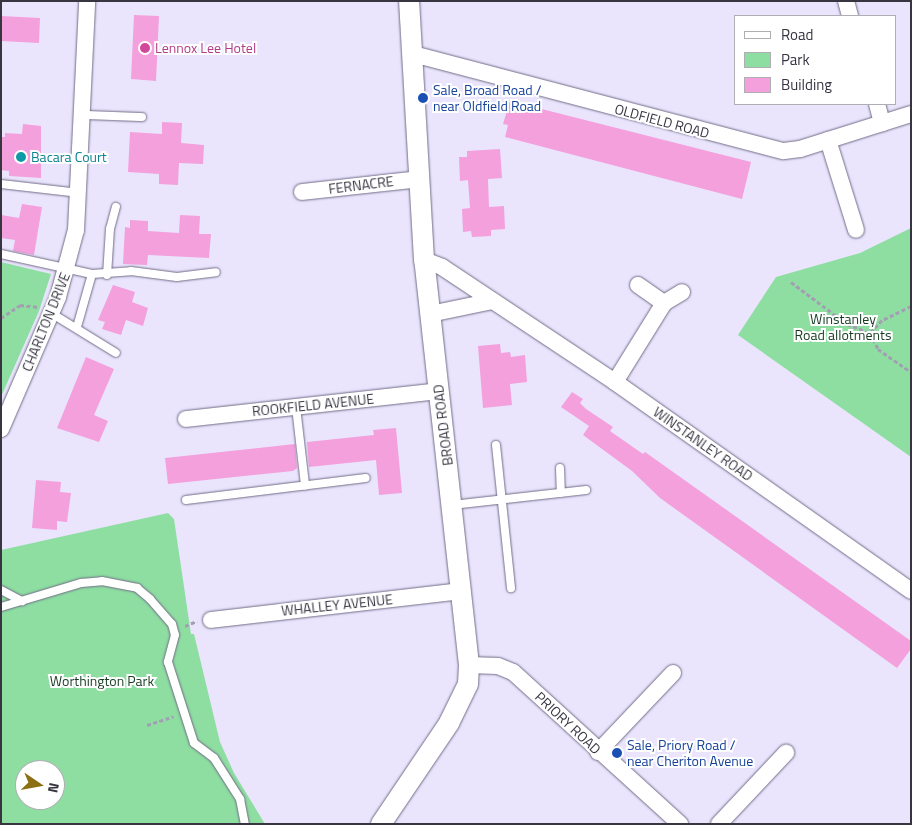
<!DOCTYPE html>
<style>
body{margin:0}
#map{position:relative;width:912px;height:825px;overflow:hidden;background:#eae5fd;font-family:"Titillium Web",sans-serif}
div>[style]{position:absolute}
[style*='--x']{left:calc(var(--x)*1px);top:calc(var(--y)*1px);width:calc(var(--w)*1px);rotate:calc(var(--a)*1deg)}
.green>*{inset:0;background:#8edea2}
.building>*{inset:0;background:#f3a0dd}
.path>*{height:3px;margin-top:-1.5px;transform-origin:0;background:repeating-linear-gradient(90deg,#a39fb2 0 4px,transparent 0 6.5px)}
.roads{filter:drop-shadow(0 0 1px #726c87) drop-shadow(0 0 1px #726c87)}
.service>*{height:8px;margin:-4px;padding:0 4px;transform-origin:4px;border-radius:4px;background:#fff}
.minor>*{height:16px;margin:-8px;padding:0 8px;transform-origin:8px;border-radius:8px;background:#fff}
.tertiary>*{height:20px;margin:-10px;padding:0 10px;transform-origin:10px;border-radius:10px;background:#fff}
.dots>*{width:14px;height:14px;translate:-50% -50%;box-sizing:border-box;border:2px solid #fff;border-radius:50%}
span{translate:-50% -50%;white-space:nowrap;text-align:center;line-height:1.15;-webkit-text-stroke:4px #fff;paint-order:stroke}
.hotel-label{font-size:14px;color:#b23c85}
.left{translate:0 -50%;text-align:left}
.transit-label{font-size:14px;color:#164399}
.street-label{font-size:14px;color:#383541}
.culture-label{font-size:14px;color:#0d838f}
.park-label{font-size:14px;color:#163b21}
.frame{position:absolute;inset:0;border:2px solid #383541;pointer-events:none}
.legend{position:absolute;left:734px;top:15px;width:162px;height:90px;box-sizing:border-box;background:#fff;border:1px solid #afaeb3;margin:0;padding:6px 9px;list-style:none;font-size:15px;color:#383541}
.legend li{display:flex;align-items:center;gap:10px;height:25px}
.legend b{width:25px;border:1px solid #afaeb3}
.north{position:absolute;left:15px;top:760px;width:50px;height:50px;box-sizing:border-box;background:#fff;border:1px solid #afaeb3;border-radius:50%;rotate:102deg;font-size:14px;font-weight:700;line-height:20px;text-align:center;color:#383541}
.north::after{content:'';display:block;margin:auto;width:18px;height:22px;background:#8b7113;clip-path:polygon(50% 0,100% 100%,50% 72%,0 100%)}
</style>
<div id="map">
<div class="green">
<i style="clip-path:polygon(911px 228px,911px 457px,738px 335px,776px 277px,860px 253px)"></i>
<i style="clip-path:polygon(1px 262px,51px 274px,39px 311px,1px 397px)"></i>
<i style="clip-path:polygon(evenodd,168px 513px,174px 519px,191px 634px,194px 634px,220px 742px,234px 773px,265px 824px,1px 824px,1px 550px,168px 513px,25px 770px,55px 770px,55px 800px,25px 800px,25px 770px)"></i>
</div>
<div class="building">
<i style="clip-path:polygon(134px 15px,159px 16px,156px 81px,131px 79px)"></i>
<i style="clip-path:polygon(1px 16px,40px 18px,39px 43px,1px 41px)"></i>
<i style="clip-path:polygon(510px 101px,751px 162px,742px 199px,505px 137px,508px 125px,503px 124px)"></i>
<i style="clip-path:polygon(162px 122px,182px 123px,181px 143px,204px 145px,203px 164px,179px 163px,178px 185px,159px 184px,159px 174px,128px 172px,130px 132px,162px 134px)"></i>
<i style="clip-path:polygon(23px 124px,41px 126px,41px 178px,9px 176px,9px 171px,1px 170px,1px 137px,5px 137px,5px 133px,22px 134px)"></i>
<i style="clip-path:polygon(500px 149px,502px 178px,488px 179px,489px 207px,504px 206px,505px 229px,491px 230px,491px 236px,472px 237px,471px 231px,463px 232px,462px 209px,470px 208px,468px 180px,460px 181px,459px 157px,467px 157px,467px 151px)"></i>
<i style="clip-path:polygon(22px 204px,42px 207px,34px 255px,13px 251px,15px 240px,1px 238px,1px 215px,19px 218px)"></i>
<i style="clip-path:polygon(180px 215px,200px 216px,199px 234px,211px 234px,209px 258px,148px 255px,147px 265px,123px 264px,125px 227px,130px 228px,130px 220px,148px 221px,148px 231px,179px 233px)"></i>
<i style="clip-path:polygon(113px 285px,135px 292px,132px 302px,148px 308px,143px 326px,126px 320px,121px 335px,102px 329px,105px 322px,98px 320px)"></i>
<i style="clip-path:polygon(500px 344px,501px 353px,510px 352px,511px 357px,525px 355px,527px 382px,510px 384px,512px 405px,483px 408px,478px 346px)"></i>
<i style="clip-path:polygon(86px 357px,114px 369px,94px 415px,108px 421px,99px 442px,57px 428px)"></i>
<i style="clip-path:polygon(572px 392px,583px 399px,580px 403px,586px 409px,613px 427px,610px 431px,643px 454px,645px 452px,911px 641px,911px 649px,897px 668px,660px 498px,632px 471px,583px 435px,589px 426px,561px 407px)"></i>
<i style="clip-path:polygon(396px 428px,402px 493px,379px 495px,376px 460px,309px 467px,307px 442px,374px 435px,373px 430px)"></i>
<i style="clip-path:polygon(295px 444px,297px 468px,293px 471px,168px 484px,165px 458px)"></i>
<i style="clip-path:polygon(36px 480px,61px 482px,60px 492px,71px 493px,67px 522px,57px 521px,57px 530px,32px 528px)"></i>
</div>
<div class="path">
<i style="--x:791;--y:282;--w:70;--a:36.9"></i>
<i style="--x:847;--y:324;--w:25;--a:21"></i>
<i style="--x:911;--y:306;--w:32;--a:154"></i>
<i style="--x:882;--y:320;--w:18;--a:133"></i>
<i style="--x:870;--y:333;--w:18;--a:63"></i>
<i style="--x:878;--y:349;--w:40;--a:34.9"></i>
<i style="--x:1;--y:318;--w:23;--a:-34"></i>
<i style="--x:20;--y:305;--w:19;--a:6"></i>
<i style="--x:185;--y:626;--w:13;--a:-23"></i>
<i style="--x:147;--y:725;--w:28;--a:-18"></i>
</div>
<div class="roads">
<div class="service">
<i style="--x:84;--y:115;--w:58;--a:2"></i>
<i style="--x:1;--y:184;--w:79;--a:6.6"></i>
<i style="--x:1;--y:254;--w:93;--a:12.4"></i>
<i style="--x:92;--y:274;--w:39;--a:-4"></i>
<i style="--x:131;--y:271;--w:46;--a:7.4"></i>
<i style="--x:177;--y:277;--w:39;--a:-7"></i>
<i style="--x:107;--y:275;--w:46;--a:-86.3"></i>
<i style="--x:110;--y:229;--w:23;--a:-75"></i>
<i style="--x:51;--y:313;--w:76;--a:31.6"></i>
<i style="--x:77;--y:327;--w:55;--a:-74.2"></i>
<i style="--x:296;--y:407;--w:79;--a:83.4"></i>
<i style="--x:496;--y:445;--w:144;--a:84"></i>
<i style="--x:560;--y:468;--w:25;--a:88"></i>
<i style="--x:186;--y:500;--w:181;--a:-7"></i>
<i style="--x:452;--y:505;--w:135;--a:-6.4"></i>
<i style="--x:1;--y:590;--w:24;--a:28"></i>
<i style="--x:1;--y:607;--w:84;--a:-16.7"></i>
<i style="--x:81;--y:583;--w:21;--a:-5"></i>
<i style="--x:102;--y:581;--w:36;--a:11"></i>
<i style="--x:137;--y:588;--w:17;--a:40"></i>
<i style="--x:150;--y:599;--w:33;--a:49"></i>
<i style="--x:172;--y:624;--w:11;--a:75"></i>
<i style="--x:175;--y:635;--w:28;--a:105"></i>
<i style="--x:168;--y:662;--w:85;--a:72.2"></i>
<i style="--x:194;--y:743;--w:25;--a:37"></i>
<i style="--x:214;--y:758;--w:49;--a:57.6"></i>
<i style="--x:240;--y:799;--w:25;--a:79"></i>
</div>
<div class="minor">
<i style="--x:846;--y:1;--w:16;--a:75"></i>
<i style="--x:413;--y:54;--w:383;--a:14.7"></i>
<i style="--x:784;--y:151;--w:16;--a:-7"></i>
<i style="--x:800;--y:149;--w:116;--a:-17.5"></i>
<i style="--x:877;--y:104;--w:20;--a:75"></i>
<i style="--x:828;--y:140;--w:94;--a:72.7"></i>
<i style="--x:302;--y:192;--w:118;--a:-6.3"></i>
<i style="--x:424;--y:260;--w:19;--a:21"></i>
<i style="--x:442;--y:267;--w:208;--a:33.6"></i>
<i style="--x:615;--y:382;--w:362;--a:35.2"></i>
<i style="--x:638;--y:285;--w:32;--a:35"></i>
<i style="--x:430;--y:314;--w:64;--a:-11.7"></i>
<i style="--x:615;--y:382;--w:93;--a:-58.2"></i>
<i style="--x:664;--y:303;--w:21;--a:-31"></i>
<i style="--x:186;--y:419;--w:255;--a:-6.3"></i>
<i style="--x:1;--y:429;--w:144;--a:-66.6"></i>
<i style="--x:58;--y:297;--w:69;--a:-75"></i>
<i style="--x:76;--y:230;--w:229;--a:-87.2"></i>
<i style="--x:211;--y:620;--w:253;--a:-6.6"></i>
<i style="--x:469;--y:665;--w:29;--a:2"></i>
<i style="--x:498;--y:666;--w:16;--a:22"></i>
<i style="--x:513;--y:672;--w:226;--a:42.3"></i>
<i style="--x:598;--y:752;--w:109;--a:-46.5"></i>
<i style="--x:719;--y:824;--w:98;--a:-46.7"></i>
</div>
<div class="tertiary">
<i style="--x:381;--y:824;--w:122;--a:-56"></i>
<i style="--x:449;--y:723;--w:43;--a:-64"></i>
<i style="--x:468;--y:684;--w:19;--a:-87"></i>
<i style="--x:469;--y:665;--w:407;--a:-96.3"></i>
<i style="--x:424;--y:260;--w:259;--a:-93.3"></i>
</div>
</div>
<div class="dots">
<i style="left:145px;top:48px;background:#d1479c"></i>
<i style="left:423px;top:98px;background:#1a4fb4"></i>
<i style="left:21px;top:157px;background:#0f9aa8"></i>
<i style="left:617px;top:753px;background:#1a4fb4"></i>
</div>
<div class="hotel-label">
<span class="left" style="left:155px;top:48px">Lennox Lee Hotel</span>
</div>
<div class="transit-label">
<span class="left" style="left:433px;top:98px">Sale, Broad Road /<br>near Oldfield Road</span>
<span class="left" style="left:627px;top:753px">Sale, Priory Road /<br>near Cheriton Avenue</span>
</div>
<div class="street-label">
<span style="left:662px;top:121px;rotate:15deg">OLDFIELD ROAD</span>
<span style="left:361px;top:185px;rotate:-7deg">FERNACRE</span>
<span style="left:46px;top:322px;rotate:-68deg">CHARLTON DRIVE</span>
<span style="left:313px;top:405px;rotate:-6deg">ROOKFIELD AVENUE</span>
<span style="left:443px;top:425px;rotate:-97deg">BROAD ROAD</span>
<span style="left:703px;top:444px;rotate:35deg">WINSTANLEY ROAD</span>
<span style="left:337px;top:605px;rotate:-6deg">WHALLEY AVENUE</span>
<span style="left:568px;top:723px;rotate:43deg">PRIORY ROAD</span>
</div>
<div class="culture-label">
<span class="left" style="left:31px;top:157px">Bacara Court</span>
</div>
<div class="park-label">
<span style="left:843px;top:327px">Winstanley<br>Road allotments</span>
<span style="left:102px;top:681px">Worthington Park</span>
</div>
<div class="frame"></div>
<ul class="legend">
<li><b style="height:6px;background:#fff"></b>Road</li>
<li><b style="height:14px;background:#8edea2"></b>Park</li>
<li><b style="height:14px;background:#f3a0dd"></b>Building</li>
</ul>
<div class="north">N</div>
</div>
